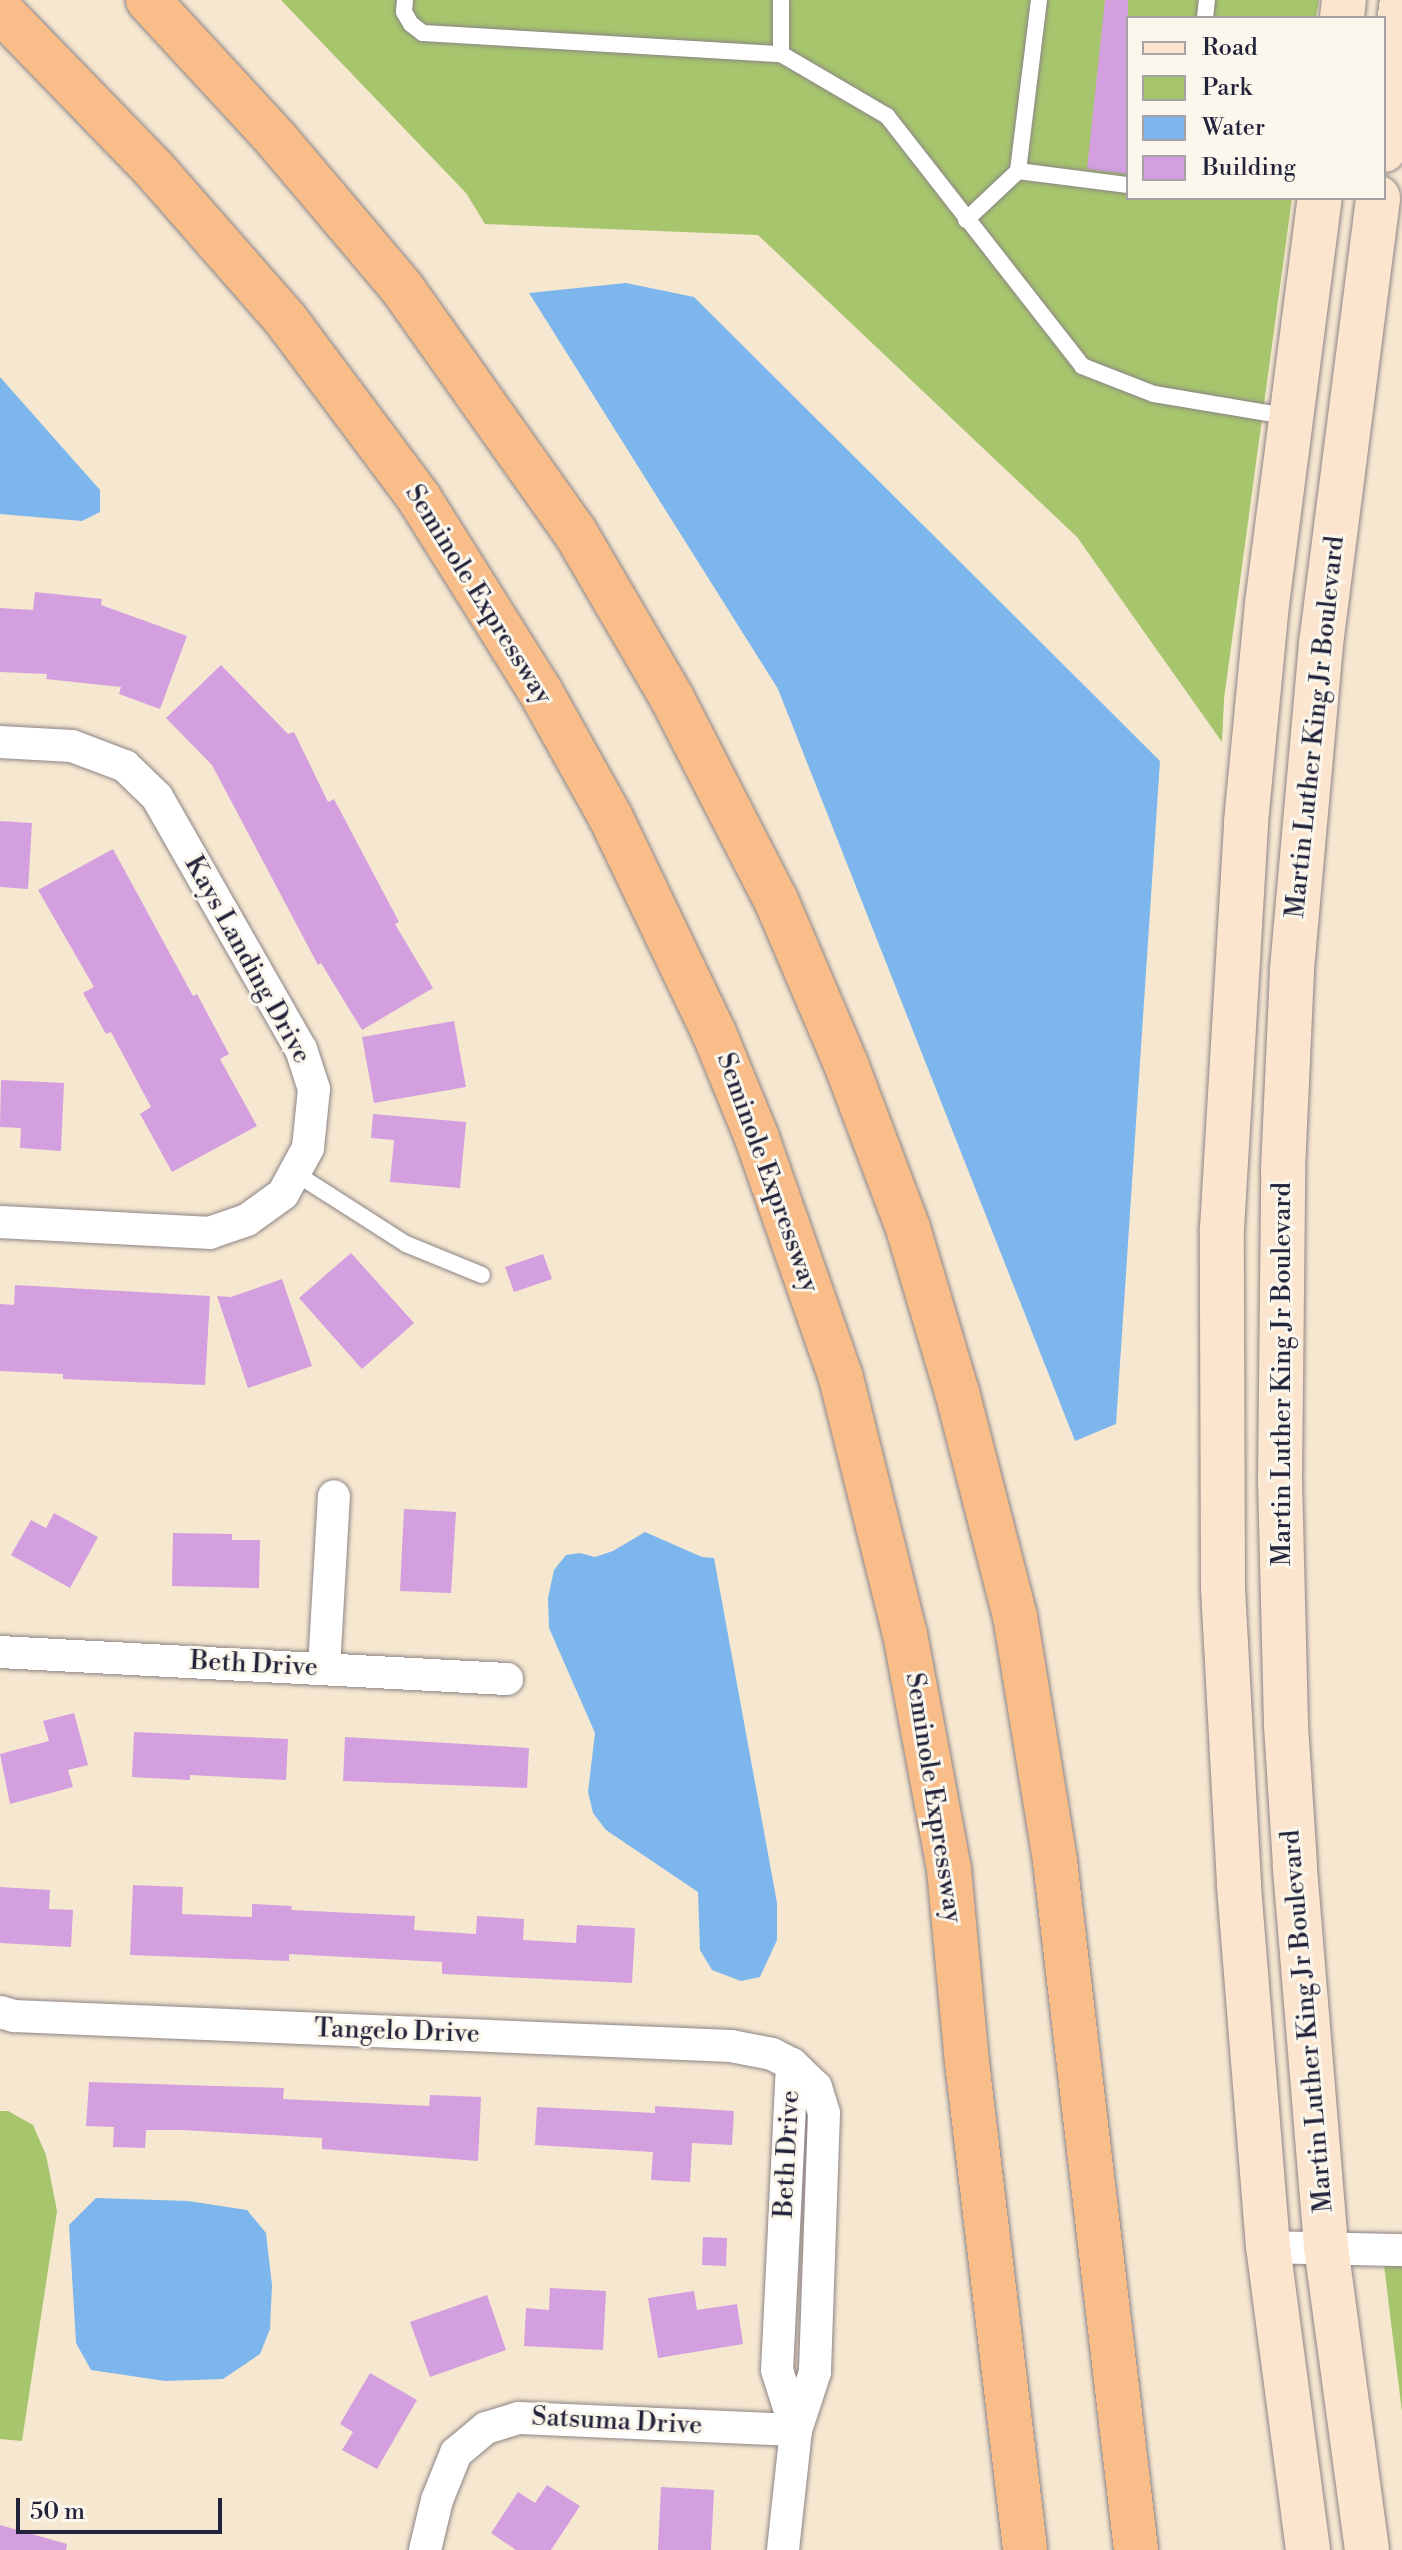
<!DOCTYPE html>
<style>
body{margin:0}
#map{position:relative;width:1402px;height:2550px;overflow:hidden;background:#f6e7d0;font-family:"Libre Bodoni",serif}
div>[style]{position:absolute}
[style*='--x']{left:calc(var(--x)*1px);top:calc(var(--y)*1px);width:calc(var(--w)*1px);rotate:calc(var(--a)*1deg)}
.green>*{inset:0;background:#a6c56d}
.water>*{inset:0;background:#7cb6ed}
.building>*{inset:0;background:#d39fdf}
.roads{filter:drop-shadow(0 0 2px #8c8486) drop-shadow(0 0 2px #8c8486)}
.service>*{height:16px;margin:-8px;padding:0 8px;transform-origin:8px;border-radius:8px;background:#fff}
.minor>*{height:32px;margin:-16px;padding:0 16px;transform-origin:16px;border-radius:16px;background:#fff}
.secondary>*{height:44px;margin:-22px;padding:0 22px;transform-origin:22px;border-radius:22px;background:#fce5cf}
.motorway>*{height:44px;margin:-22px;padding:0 22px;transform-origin:22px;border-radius:22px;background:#f8bd88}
span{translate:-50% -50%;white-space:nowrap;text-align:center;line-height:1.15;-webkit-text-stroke:6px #fbf7ec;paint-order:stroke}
.street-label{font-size:26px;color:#22223b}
.legend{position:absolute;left:1126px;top:16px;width:260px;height:184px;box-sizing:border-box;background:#fbf7ec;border:2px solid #a4a2a5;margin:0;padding:10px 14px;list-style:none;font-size:24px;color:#22223b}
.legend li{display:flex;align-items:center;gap:16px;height:40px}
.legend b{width:40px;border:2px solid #a4a2a5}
.scale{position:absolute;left:16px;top:2498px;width:206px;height:36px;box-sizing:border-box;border:4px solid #22223b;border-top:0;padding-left:10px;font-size:24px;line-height:28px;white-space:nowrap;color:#22223b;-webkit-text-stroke:6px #fbf7ec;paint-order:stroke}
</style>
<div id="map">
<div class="green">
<i style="clip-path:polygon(281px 0,1319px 0,1316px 18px,1128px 18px,1128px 198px,1292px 198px,1224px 699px,1222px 742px,1077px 537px,758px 235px,485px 224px,466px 193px)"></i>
<i style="clip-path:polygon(0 2111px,8px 2111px,33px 2125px,46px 2155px,57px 2211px,22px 2441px,0 2439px)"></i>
<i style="clip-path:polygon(1384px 2265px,1402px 2266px,1402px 2412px)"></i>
</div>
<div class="water">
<i style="clip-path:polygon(626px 283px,694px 297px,1160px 761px,1116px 1424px,1075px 1441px,778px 689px,529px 293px)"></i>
<i style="clip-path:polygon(0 377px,100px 490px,100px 512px,82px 521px,0 514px)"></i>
<i style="clip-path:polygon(645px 1532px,702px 1557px,714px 1558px,777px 1903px,777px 1940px,760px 1977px,741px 1981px,712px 1970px,700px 1950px,698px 1892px,606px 1830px,593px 1813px,588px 1792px,595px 1733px,549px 1628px,548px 1598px,554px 1570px,566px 1555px,580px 1553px,595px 1557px,613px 1551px)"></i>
<i style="clip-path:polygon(96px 2198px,188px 2201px,247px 2210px,266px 2233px,272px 2285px,270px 2329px,260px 2354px,223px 2379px,165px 2381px,91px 2370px,76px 2343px,69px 2225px)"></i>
</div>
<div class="building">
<i style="clip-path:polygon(1105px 0,1128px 0,1128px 174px,1087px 169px)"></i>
<i style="clip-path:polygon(35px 592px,102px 599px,101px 605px,187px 636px,160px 709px,119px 694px,121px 687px,46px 679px,47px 674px,0 672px,0 608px,33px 610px)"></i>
<i style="clip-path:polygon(221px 665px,288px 734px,294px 732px,328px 802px,334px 799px,399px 922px,395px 924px,433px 988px,362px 1030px,321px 963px,318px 965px,212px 765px,166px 718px)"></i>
<i style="clip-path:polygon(0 821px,32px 823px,28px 889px,0 887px)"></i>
<i style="clip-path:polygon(113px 849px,193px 996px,197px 994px,229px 1054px,220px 1059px,257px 1126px,172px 1172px,140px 1114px,151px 1107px,111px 1032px,106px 1034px,83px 993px,94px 987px,38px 890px)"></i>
<i style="clip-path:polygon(454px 1021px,466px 1087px,374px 1103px,362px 1037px)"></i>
<i style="clip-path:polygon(1px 1080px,64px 1083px,61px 1151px,20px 1148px,21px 1128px,0 1127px)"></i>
<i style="clip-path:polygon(373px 1114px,466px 1122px,460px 1188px,390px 1182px,394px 1140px,371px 1138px)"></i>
<i style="clip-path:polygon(351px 1253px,414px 1323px,362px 1369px,299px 1298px)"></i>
<i style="clip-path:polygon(543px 1254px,552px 1279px,514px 1292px,505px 1267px)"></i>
<i style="clip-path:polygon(282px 1279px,312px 1366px,248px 1388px,217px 1296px,231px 1297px)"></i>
<i style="clip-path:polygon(15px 1285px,210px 1296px,205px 1385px,63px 1379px,63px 1374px,0 1371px,0 1304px,14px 1305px)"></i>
<i style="clip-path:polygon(404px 1509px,456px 1512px,451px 1593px,400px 1591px)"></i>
<i style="clip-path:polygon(54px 1513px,98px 1537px,70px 1588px,11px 1555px,31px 1520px,46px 1528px)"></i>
<i style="clip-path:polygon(173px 1533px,232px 1534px,232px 1540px,260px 1540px,259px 1588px,172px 1586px)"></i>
<i style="clip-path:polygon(74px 1713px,88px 1765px,68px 1770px,73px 1787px,10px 1804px,0 1754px,49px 1741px,43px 1721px)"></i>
<i style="clip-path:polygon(134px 1732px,288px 1739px,286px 1780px,190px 1775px,190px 1780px,132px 1777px)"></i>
<i style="clip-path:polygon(345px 1737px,529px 1748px,527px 1788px,343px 1781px)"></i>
<i style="clip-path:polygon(133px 1885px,183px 1887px,182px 1914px,252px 1917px,252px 1904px,292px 1906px,291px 1910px,415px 1916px,414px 1930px,476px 1934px,477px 1916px,524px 1919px,523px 1940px,576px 1943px,577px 1925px,635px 1928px,632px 1983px,442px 1974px,442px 1962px,289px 1954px,289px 1961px,130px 1955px)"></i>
<i style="clip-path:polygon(0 1887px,50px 1890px,49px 1909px,73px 1910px,71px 1947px,0 1943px)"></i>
<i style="clip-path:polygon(89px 2082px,284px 2088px,283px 2099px,429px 2106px,430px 2095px,481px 2097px,478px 2161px,322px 2149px,322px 2138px,183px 2130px,146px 2130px,145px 2148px,113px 2147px,114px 2127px,86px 2126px)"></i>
<i style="clip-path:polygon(655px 2106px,734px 2111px,732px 2145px,692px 2143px,690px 2182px,651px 2180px,653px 2152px,535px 2145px,537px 2107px,655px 2113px)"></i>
<i style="clip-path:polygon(703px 2237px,727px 2238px,726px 2266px,702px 2265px)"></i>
<i style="clip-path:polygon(550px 2288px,606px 2291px,603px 2350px,524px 2346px,526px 2308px,549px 2310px)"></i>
<i style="clip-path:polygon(694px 2291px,697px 2310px,737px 2304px,743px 2344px,658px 2358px,648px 2298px)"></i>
<i style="clip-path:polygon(487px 2295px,506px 2350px,430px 2377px,410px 2322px)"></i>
<i style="clip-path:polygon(370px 2373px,417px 2400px,377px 2469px,342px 2450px,353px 2432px,340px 2424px)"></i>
<i style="clip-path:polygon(547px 2485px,580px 2506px,551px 2550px,516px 2550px,491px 2533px,518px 2492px,535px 2503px)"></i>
<i style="clip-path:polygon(661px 2487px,714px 2490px,711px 2550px,658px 2550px)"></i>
<i style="clip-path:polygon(0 2525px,67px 2544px,66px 2550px,0 2550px)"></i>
</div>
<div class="roads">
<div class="service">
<i style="--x:405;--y:0;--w:12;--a:95"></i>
<i style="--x:404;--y:12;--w:14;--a:60"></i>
<i style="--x:411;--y:24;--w:15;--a:37"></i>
<i style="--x:423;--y:33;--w:359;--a:3.4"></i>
<i style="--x:781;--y:54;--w:123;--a:30.3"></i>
<i style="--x:887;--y:116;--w:317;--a:52"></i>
<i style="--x:1082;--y:366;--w:77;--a:21.3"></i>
<i style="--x:1154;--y:394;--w:140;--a:9.5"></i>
<i style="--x:1205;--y:18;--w:18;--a:-84"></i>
<i style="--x:781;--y:54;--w:54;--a:-90"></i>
<i style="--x:1018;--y:171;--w:172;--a:-83"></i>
<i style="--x:966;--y:220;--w:71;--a:-43.3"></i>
<i style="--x:1018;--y:171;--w:111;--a:7.3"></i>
<i style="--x:295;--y:1173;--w:132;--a:32.6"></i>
<i style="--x:406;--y:1244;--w:82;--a:22.2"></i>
</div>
<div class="minor">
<i style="--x:0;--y:742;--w:72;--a:3.2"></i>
<i style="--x:72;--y:746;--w:57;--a:20.7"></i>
<i style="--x:125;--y:766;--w:45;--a:44.1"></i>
<i style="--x:157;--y:797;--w:290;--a:60.3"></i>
<i style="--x:301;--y:1049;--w:42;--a:72"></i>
<i style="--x:314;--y:1089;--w:59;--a:95.8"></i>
<i style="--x:308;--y:1148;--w:52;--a:118.5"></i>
<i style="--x:283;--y:1194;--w:44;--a:144.2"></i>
<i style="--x:247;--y:1220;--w:39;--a:161"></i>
<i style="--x:210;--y:1233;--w:210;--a:-177"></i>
<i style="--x:0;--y:1652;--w:508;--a:3.05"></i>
<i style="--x:324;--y:1668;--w:172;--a:-86.7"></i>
<i style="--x:0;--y:2012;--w:15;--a:16"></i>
<i style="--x:14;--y:2016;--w:718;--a:2.4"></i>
<i style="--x:731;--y:2046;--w:42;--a:11"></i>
<i style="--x:772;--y:2054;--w:22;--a:27"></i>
<i style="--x:792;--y:2064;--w:33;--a:44"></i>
<i style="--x:816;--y:2087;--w:27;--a:73"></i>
<i style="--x:824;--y:2113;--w:259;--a:92"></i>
<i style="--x:815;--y:2372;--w:61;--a:108.1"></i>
<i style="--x:796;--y:2430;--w:121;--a:96.2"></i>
<i style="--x:792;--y:2064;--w:306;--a:92.8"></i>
<i style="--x:777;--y:2370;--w:63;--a:72.4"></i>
<i style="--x:1268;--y:2247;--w:134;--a:1.3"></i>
<i style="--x:425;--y:2550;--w:51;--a:-76.5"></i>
<i style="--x:437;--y:2500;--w:51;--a:-68"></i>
<i style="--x:456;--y:2453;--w:39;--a:-40"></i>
<i style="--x:486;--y:2428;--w:34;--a:-17"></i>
<i style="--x:519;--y:2418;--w:277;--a:2.5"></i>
</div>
<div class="secondary">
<i style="--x:1342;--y:18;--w:18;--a:-84"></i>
<i style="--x:1384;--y:150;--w:151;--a:-83.2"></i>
<i style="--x:1308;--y:2550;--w:306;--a:-97.5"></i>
<i style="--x:1268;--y:2247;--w:364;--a:-94.6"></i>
<i style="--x:1239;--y:1884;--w:296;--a:-93.1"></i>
<i style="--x:1223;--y:1588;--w:359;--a:-90.2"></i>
<i style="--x:1222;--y:1229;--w:408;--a:-86.6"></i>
<i style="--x:1246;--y:822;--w:219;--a:-84.5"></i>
<i style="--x:1267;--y:604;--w:409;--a:-82.6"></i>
<i style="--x:1367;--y:2550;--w:307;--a:-97.7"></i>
<i style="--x:1326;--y:2246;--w:382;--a:-94.7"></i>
<i style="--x:1295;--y:1865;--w:141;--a:-93.7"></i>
<i style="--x:1286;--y:1724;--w:243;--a:-91.4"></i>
<i style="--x:1280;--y:1481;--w:312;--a:-89.4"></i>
<i style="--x:1283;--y:1169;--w:200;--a:-87.4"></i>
<i style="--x:1292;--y:969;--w:326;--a:-84.9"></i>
<i style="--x:1321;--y:644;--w:450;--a:-82.7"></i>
</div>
<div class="motorway">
<i style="--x:148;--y:0;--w:190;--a:47.3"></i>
<i style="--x:277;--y:140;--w:194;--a:49.8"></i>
<i style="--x:402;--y:288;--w:299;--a:54.7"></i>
<i style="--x:575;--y:532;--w:194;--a:59.7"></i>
<i style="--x:673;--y:700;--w:225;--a:62.8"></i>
<i style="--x:776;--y:900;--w:178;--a:66.9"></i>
<i style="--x:846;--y:1064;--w:175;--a:69.3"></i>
<i style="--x:908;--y:1228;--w:171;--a:73.4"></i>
<i style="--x:957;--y:1392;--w:231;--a:75.5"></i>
<i style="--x:1015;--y:1616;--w:248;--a:80.7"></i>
<i style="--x:1055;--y:1861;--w:694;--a:83.29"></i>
<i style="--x:0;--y:10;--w:221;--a:45.9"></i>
<i style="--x:154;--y:169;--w:201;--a:48.8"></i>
<i style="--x:286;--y:320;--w:222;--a:53.2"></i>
<i style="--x:419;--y:498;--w:226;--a:57.9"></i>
<i style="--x:539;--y:689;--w:148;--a:60.8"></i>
<i style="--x:611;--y:818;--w:238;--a:64.4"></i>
<i style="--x:714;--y:1033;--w:113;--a:67.7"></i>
<i style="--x:757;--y:1138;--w:254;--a:70.7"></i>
<i style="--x:841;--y:1378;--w:264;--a:76"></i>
<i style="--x:905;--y:1634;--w:239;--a:79.4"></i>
<i style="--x:949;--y:1869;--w:194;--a:84.7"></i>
<i style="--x:967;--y:2062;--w:491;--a:83.2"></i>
</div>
</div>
<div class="street-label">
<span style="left:478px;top:595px;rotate:58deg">Seminole Expressway</span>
<span style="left:1316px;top:727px;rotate:-84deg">Martin Luther King Jr Boulevard</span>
<span style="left:247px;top:960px;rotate:61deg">Kays Landing Drive</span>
<span style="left:767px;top:1173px;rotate:70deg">Seminole Expressway</span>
<span style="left:1283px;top:1374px;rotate:-90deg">Martin Luther King Jr Boulevard</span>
<span style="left:254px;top:1665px;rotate:3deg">Beth Drive</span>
<span style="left:933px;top:1798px;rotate:81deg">Seminole Expressway</span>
<span style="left:1308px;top:2021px;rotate:-95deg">Martin Luther King Jr Boulevard</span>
<span style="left:397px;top:2032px;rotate:2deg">Tangelo Drive</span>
<span style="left:788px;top:2154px;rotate:-87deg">Beth Drive</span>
<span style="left:617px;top:2422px;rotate:3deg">Satsuma Drive</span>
</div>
<ul class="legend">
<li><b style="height:10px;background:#fce5cf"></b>Road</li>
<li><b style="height:22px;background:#a6c56d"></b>Park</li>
<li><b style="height:22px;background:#7cb6ed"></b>Water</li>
<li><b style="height:22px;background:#d39fdf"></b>Building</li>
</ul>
<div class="scale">50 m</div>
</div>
